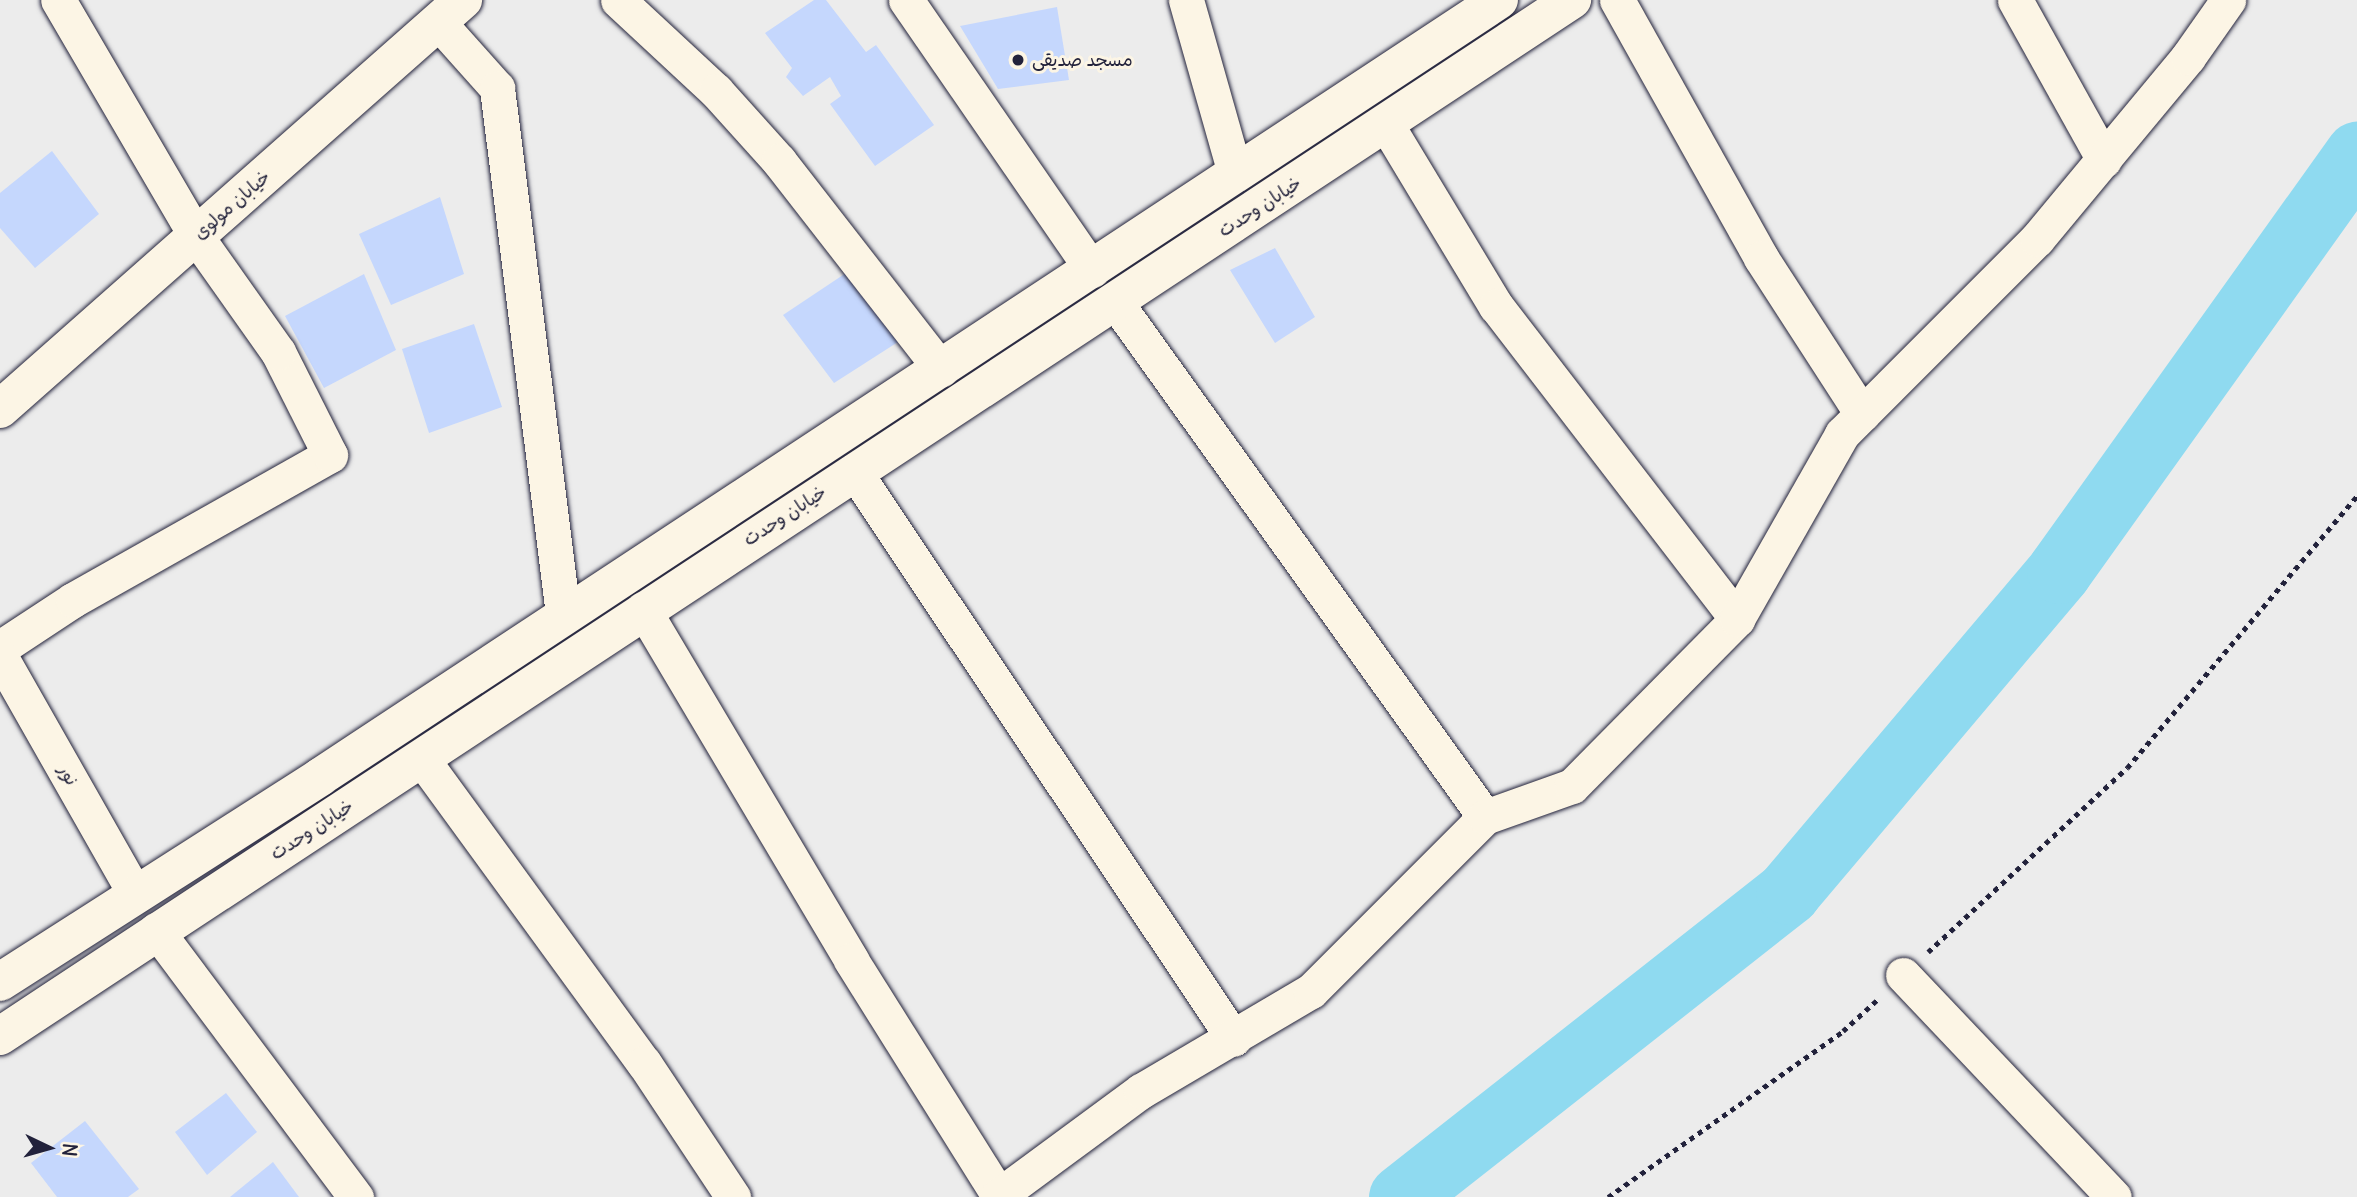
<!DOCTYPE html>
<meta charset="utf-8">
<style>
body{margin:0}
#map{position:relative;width:2357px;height:1197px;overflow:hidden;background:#ececec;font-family:Delius,"Playpen Sans Arabic",sans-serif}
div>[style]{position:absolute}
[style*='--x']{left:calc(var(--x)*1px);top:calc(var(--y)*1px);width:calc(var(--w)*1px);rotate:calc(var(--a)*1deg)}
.river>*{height:65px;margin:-32.5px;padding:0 32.5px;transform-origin:32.5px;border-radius:32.5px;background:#8fdaf0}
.building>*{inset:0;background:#c5d7fd}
.path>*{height:4.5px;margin-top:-2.25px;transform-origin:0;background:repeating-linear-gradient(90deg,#22223b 0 5px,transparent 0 10px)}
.roads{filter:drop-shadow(0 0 2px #22223b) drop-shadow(0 0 2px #22223b)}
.minor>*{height:35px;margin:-17.5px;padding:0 17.5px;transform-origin:17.5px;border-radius:17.5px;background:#fcf5e5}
.tertiary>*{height:38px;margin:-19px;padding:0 19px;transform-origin:19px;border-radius:19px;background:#fcf5e5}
.dots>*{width:19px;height:19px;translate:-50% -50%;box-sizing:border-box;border:4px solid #fcf5e5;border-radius:50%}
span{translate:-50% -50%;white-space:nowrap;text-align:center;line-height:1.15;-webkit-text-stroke:6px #fcf5e5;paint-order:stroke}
.poi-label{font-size:18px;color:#22223b}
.left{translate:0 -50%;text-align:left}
.street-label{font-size:18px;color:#22223b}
.north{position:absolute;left:14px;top:1113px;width:70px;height:70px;-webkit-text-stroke:5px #fcf5e5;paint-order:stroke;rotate:95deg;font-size:19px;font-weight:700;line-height:28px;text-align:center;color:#22223b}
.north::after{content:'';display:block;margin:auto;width:24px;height:32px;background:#22223b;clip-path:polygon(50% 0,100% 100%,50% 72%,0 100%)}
</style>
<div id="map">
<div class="river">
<i style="--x:1401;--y:1197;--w:493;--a:-38.2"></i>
<i style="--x:1788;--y:892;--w:420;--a:-49.8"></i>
<i style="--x:2059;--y:571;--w:513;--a:-54.45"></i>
</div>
<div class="building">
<i style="clip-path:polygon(814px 0,826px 0,866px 52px,876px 45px,934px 125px,875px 166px,830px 104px,841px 96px,830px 77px,803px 96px,786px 77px,792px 68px,765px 33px)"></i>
<i style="clip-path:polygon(1057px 7px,1069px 80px,998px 89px,960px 26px)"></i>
<i style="clip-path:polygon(52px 151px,99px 214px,35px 268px,0 228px,0 193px)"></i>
<i style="clip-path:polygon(440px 197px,464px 274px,391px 305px,359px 234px)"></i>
<i style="clip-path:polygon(1275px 248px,1315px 317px,1275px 343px,1230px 270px)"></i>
<i style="clip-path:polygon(849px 271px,898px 342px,834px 383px,783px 315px)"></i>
<i style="clip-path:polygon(364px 274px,396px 350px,324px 388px,285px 316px)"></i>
<i style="clip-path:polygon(474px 324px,502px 407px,429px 433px,402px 349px)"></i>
<i style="clip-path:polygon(226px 1093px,257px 1132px,207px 1175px,175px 1132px)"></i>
<i style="clip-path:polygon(85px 1121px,139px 1189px,128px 1197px,57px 1197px,31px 1163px)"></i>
<i style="clip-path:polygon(273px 1162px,299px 1197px,230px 1197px)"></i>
</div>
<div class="path">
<i style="--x:1928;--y:952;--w:271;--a:-42.8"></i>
<i style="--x:2127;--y:768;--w:356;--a:-49.8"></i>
<i style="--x:1608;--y:1197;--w:288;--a:-35.2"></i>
<i style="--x:1843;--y:1031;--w:47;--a:-42.4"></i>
</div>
<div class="roads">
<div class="minor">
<i style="--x:618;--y:0;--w:134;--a:42.9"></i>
<i style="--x:716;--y:91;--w:94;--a:48"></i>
<i style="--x:779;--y:161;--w:264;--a:52.1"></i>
<i style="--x:906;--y:0;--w:328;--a:55.4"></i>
<i style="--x:1186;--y:0;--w:180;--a:74.2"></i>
<i style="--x:1617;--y:0;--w:295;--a:60.8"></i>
<i style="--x:1761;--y:258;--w:186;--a:57.1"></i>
<i style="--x:2015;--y:0;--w:183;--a:60.9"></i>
<i style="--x:438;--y:22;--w:89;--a:48.2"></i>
<i style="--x:497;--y:88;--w:530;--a:82.85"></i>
<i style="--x:1386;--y:124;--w:213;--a:58.9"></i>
<i style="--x:1496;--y:306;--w:395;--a:52.4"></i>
<i style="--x:1114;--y:300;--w:636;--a:54.34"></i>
<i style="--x:854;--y:471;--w:683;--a:56.22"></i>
<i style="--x:643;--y:609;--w:408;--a:59.3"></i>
<i style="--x:851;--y:960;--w:279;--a:57.9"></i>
<i style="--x:0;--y:648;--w:87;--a:-33.3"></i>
<i style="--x:73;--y:600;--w:295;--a:-29.4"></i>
<i style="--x:330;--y:455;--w:115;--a:-116.8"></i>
<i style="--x:278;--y:352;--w:142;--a:-125.3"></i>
<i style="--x:196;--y:236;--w:273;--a:-120.3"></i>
<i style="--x:0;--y:656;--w:275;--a:60.4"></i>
<i style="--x:422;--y:759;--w:376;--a:53.9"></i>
<i style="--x:644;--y:1063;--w:161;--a:56.4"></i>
<i style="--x:156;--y:930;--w:334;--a:53.2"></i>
<i style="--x:1903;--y:975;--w:306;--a:46.5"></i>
<i style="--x:997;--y:1197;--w:179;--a:-36.4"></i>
<i style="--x:1141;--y:1091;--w:197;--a:-30.5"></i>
<i style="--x:1311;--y:991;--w:246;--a:-45"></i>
<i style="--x:1485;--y:817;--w:92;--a:-19.6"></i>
<i style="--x:1572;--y:786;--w:235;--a:-45.3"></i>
<i style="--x:1737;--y:619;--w:213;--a:-60.4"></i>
<i style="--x:1842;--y:434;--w:276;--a:-45"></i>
<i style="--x:2037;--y:239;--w:236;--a:-50.3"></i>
<i style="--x:2188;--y:57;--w:70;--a:-54.9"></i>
</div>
<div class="tertiary">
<i style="--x:0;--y:409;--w:618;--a:-41.46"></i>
<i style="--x:0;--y:982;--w:380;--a:-32.6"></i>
<i style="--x:320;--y:777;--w:1412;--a:-33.39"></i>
<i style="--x:0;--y:1036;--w:1883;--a:-33.39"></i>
</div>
</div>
<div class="dots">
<i style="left:1018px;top:60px;background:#22223b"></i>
</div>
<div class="poi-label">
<span class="left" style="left:1032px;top:60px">مسجد صدیقی</span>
</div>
<div class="street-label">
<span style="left:232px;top:205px;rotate:-41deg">خیابان مولوی</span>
<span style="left:1260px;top:207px;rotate:-33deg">خیابان وحدت</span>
<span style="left:785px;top:516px;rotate:-33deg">خیابان وحدت</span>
<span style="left:68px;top:775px;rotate:60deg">نور</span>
<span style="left:312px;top:830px;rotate:-33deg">خیابان وحدت</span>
</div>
<div class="north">N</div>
</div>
